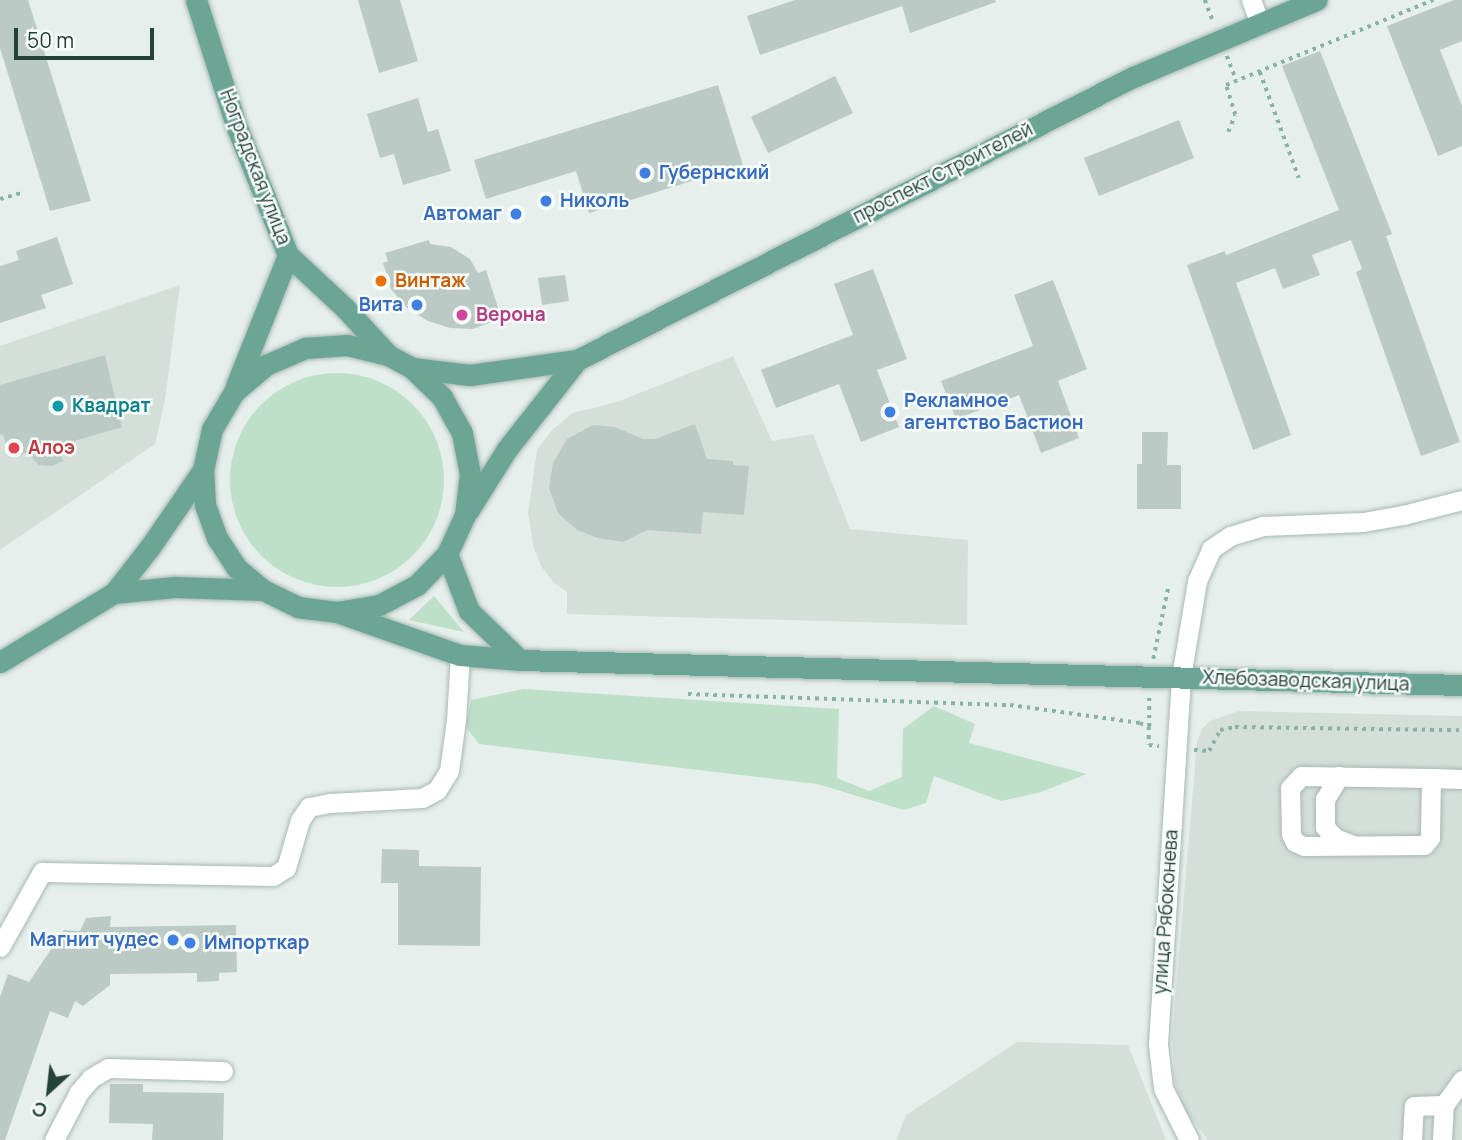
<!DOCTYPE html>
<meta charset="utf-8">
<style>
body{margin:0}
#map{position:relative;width:1462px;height:1140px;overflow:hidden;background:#e6efeb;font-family:Manrope,sans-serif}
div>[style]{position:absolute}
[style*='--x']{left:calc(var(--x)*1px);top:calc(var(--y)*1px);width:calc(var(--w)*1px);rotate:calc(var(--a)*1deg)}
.built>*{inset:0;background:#d4dfda}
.green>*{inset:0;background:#bfe0c8}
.round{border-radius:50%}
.building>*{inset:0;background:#bbcac4}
.path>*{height:3.5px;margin-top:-1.75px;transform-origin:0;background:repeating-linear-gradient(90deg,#86b3a5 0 3.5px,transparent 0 8.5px)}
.roads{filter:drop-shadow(0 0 2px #a8b8b2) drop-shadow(0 0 2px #a8b8b2)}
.minor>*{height:19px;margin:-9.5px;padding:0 9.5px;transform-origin:9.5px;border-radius:9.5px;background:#fff}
.major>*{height:21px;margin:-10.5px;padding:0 10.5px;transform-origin:10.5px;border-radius:10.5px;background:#6aa596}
.dots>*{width:19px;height:19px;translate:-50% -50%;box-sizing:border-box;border:4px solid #f7fbf9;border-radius:50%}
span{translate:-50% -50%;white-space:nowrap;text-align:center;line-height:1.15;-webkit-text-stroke:5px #f7fbf9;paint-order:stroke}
.street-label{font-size:19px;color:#24423a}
.shop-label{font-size:19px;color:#366cbe;font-weight:700}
.left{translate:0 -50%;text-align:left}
.right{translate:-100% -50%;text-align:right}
.food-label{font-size:19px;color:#c56008;font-weight:700}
.hotel-label{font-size:19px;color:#b23c85;font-weight:700}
.culture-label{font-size:19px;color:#0d838f;font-weight:700}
.health-label{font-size:19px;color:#be3a42;font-weight:700}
.north{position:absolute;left:14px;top:1056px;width:70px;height:70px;-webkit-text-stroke:5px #f7fbf9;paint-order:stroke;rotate:207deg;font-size:19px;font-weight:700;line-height:28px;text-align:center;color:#24423a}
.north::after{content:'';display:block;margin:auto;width:24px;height:32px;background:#24423a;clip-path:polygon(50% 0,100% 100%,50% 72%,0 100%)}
.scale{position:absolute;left:14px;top:28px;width:140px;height:32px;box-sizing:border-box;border:4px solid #24423a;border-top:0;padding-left:9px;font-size:21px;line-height:24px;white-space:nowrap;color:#24423a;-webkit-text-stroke:5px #f7fbf9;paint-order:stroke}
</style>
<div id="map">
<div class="built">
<i style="clip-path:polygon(180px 285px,165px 400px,155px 444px,0 550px,0 346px)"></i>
<i style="clip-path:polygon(733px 356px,772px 441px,813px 434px,850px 529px,968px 540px,967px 625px,567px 614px,567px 592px,554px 583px,541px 566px,533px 545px,528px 513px,537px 450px,551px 431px,573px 413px,617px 402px)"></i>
<i style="clip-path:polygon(1239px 711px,1462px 716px,1462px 1140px,1208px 1140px,1183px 1108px,1175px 1082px,1172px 1037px,1197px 742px,1202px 729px,1210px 721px)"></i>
<i style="clip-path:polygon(1017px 1042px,1128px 1045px,1166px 1140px,896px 1140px,906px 1115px)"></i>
</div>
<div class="green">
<i class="round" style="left:230px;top:373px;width:214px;height:214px"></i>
<i style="clip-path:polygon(434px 596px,464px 632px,409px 620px)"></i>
<i style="clip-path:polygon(523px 689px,839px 709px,837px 778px,869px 791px,902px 777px,903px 729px,934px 706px,975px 724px,969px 743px,1087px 774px,1041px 792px,1001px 801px,934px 776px,926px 803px,904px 810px,817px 784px,479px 744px,466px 727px,471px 700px)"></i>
</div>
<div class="building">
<i style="clip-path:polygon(0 0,28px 0,91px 201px,50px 211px,0 48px)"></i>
<i style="clip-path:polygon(358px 0,400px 0,418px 61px,379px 73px)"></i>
<i style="clip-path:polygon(795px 0,995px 0,996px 2px,910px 33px,902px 6px,760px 55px,747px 16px)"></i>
<i style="clip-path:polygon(1454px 0,1462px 0,1462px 41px,1440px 50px,1462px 106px,1462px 146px,1438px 156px,1387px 26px)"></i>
<i style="clip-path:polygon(1320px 51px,1392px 234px,1386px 236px,1460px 442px,1421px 456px,1356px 272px,1362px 269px,1351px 240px,1312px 255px,1320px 275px,1283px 289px,1275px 268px,1236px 283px,1291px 435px,1253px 450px,1187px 265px,1225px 251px,1226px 255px,1339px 210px,1282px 66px)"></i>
<i style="clip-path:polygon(835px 76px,853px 113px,768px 153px,751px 117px)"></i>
<i style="clip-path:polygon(718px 85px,743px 165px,589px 213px,576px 171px,486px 199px,474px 160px)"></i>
<i style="clip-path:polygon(418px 98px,428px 132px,438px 129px,451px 171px,403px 185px,394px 154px,380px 158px,367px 114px)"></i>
<i style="clip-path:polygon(1179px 120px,1194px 158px,1099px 196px,1084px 158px)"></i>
<i style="clip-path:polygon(57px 237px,73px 284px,41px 295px,46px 308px,0 323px,0 266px,19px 260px,16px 251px)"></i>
<i style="clip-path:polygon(429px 240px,430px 244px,451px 247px,470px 259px,478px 273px,486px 270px,500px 314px,492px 316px,494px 321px,473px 329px,450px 328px,428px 321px,407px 308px,391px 289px,383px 263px,388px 261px,385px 253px)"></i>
<i style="clip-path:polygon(873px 269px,907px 359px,877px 370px,899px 427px,861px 442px,839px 384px,776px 408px,761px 370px,853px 335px,834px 284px)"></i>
<i style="clip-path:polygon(565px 275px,569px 301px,542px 305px,538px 278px)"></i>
<i style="clip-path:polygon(1053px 280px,1087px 369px,1058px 381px,1079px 438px,1041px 453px,1019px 395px,956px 419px,941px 381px,1033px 346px,1014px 295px)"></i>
<i style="clip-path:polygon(105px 355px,122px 427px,57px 446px,63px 461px,52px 466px,39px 465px,27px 453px,10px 458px,3px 434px,0 435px,0 385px)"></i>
<i style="clip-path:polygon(695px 424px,707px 459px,733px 461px,733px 465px,749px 466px,744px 515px,703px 512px,701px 534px,647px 530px,623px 542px,598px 538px,577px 530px,558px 513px,549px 488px,553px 463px,567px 439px,593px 425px,615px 427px,643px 439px,655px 439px)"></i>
<i style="clip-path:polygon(1142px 432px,1168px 432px,1167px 465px,1181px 465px,1181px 509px,1137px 509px,1137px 464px,1142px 464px)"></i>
<i style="clip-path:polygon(382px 849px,419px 850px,419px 866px,481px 867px,480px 946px,398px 945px,398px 883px,381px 883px)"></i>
<i style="clip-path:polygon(111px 916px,110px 927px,236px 925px,237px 972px,219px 973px,219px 981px,197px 982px,197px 973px,110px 974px,110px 985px,83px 1006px,75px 1001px,68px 1018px,50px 1011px,5px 1140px,0 1140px,0 997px,8px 974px,29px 982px,64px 930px,80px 931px,86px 918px)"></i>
<i style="clip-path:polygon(110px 1084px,143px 1084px,143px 1092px,224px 1093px,223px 1140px,152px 1140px,153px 1124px,109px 1123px)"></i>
</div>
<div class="path">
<i style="--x:1205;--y:0;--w:25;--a:69"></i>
<i style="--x:1227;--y:56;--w:26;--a:69"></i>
<i style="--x:1260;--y:72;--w:113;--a:69.8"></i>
<i style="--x:1228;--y:132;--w:18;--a:-68"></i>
<i style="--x:1235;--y:115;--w:31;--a:-107"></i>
<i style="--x:1226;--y:85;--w:224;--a:-22.3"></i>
<i style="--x:0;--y:199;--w:25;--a:-16"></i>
<i style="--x:1153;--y:659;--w:73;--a:-78.1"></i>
<i style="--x:688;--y:694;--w:322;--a:2"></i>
<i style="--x:1010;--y:705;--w:131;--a:7.9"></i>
<i style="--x:1140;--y:723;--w:10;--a:24"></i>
<i style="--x:1149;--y:727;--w:18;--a:90"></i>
<i style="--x:1149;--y:745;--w:10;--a:6"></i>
<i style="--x:1149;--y:727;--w:33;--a:-90"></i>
<i style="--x:1194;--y:750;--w:15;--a:4"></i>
<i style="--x:1209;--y:751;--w:24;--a:-62"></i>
<i style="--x:1220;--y:730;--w:15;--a:-11"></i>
<i style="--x:1235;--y:727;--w:227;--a:0.8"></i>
</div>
<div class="roads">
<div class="minor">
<i style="--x:1251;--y:0;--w:25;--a:69"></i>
<i style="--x:1339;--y:776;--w:27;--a:121"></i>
<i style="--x:1325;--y:799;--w:28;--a:90"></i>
<i style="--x:1325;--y:827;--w:15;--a:48"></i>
<i style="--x:1335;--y:838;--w:17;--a:21"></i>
<i style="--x:1431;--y:778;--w:60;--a:91"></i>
<i style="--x:1430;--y:838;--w:9;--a:131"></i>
<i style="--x:1424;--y:845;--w:120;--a:179.5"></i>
<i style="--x:1304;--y:846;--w:10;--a:-156"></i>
<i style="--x:1295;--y:842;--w:9;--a:-117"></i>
<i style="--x:1291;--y:834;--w:46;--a:-91.2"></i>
<i style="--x:1290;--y:788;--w:16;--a:-47"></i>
<i style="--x:1301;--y:776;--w:130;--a:0.9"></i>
<i style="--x:1431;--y:778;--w:31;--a:2"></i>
<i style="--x:0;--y:947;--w:86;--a:-60.8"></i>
<i style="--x:42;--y:872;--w:231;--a:1"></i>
<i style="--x:273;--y:876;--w:15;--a:-32"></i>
<i style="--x:286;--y:868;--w:50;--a:-73.7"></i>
<i style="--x:300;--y:820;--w:16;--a:-55"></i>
<i style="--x:309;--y:807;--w:21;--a:-11"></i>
<i style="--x:330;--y:803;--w:92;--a:-3.1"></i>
<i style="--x:422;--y:798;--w:17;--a:-28"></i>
<i style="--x:437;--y:790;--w:22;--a:-58"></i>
<i style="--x:449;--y:771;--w:51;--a:-82.2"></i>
<i style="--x:456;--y:720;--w:65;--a:-86.5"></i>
<i style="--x:54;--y:1140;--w:54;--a:-62.5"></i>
<i style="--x:79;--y:1092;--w:18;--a:-49"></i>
<i style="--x:91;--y:1078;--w:20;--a:-30"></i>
<i style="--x:108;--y:1068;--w:115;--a:1.5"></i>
<i style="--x:1189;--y:1140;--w:58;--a:-116.6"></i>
<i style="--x:1163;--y:1088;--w:44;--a:-96.5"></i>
<i style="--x:1158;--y:1044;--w:368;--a:-86.4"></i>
<i style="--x:1181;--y:677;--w:97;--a:-80.5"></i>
<i style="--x:1197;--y:581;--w:35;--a:-66"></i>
<i style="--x:1211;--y:549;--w:23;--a:-34"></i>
<i style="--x:1230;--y:536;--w:34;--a:-17"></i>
<i style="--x:1262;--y:526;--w:101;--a:-2.3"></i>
<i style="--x:1363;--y:522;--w:41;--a:-9.9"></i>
<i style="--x:1403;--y:515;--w:61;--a:-14.3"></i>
<i style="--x:1412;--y:1140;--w:34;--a:-87"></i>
<i style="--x:1414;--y:1106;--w:30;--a:-2"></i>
<i style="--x:1444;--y:1105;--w:31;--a:-54"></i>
<i style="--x:1442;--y:1140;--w:35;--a:-87"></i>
</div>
<div class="major">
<i style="--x:196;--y:0;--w:131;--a:72.3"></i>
<i style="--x:236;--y:125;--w:140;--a:68.2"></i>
<i style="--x:288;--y:255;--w:78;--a:42.9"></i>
<i style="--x:345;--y:308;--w:64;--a:47.5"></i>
<i style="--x:412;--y:368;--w:58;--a:6.9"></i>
<i style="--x:470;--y:375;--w:108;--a:-8"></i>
<i style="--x:577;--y:360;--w:624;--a:-26.98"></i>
<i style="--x:1133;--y:77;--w:199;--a:-22.8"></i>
<i style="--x:236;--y:386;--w:141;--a:-68.3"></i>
<i style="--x:468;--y:511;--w:73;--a:-57.8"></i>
<i style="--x:507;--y:449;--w:113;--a:-51.8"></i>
<i style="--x:447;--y:554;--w:43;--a:134.1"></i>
<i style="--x:417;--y:585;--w:43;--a:152.2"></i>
<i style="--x:379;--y:605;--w:43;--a:170.5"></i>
<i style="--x:337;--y:612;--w:39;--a:-173"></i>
<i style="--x:298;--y:607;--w:39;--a:-154"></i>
<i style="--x:263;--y:590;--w:35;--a:-140"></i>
<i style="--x:236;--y:567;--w:35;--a:-123"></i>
<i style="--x:217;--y:538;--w:35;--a:-110"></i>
<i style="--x:205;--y:505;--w:35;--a:-93"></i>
<i style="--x:203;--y:470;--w:42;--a:-77.6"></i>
<i style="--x:212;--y:429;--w:43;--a:-59.3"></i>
<i style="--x:234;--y:392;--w:42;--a:-40.2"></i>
<i style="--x:266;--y:365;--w:43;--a:-23.6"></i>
<i style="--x:305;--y:348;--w:42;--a:-4.1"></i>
<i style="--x:347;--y:345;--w:42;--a:13.7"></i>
<i style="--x:388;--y:355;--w:27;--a:28"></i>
<i style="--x:412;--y:368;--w:42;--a:44"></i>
<i style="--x:442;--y:397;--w:41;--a:60.9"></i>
<i style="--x:462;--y:433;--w:42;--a:79"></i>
<i style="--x:470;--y:474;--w:41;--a:97"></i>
<i style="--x:465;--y:515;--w:43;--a:114.8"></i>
<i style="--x:447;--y:554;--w:61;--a:68.9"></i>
<i style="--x:469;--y:611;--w:71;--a:43.9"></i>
<i style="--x:114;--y:593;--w:61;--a:-5.6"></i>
<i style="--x:175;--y:587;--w:88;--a:2"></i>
<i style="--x:337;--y:612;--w:130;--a:19.3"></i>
<i style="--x:460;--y:655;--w:60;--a:4.8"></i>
<i style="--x:520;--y:660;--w:942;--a:1.52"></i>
<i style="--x:0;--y:662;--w:133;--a:-31.2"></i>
<i style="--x:114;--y:593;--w:58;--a:-52"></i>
<i style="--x:150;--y:547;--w:93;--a:-55.5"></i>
</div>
</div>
<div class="dots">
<i style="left:645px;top:173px;background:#3f7fe0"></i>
<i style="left:546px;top:201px;background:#3f7fe0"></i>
<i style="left:516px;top:214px;background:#3f7fe0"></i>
<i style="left:381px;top:281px;background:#e8710a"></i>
<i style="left:417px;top:305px;background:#3f7fe0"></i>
<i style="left:462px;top:315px;background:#d1479c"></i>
<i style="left:58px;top:406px;background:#0f9aa8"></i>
<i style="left:890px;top:412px;background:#3f7fe0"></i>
<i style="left:14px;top:448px;background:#e0444e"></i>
<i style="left:173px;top:940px;background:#3f7fe0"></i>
<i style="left:190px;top:943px;background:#3f7fe0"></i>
</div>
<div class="street-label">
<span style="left:255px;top:167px;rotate:69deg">Ноградская улица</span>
<span style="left:943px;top:173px;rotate:-27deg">проспект Строителей</span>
<span style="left:1306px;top:681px;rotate:2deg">Хлебозаводская улица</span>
<span style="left:1166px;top:912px;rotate:-86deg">улица Рябоконева</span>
</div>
<div class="shop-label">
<span class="left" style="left:659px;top:173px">Губернский</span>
<span class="left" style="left:560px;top:201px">Николь</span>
<span class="right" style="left:502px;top:214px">Автомаг</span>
<span class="right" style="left:403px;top:305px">Вита</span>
<span class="left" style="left:904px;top:412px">Рекламное<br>агентство Бастион</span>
<span class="right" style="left:159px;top:940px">Магнит чудес</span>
<span class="left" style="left:204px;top:943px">Импорткар</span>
</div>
<div class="food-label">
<span class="left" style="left:395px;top:281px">Винтаж</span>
</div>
<div class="hotel-label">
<span class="left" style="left:476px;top:315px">Верона</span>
</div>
<div class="culture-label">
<span class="left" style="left:72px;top:406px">Квадрат</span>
</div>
<div class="health-label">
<span class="left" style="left:28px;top:448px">Алоэ</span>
</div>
<div class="north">С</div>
<div class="scale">50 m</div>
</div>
